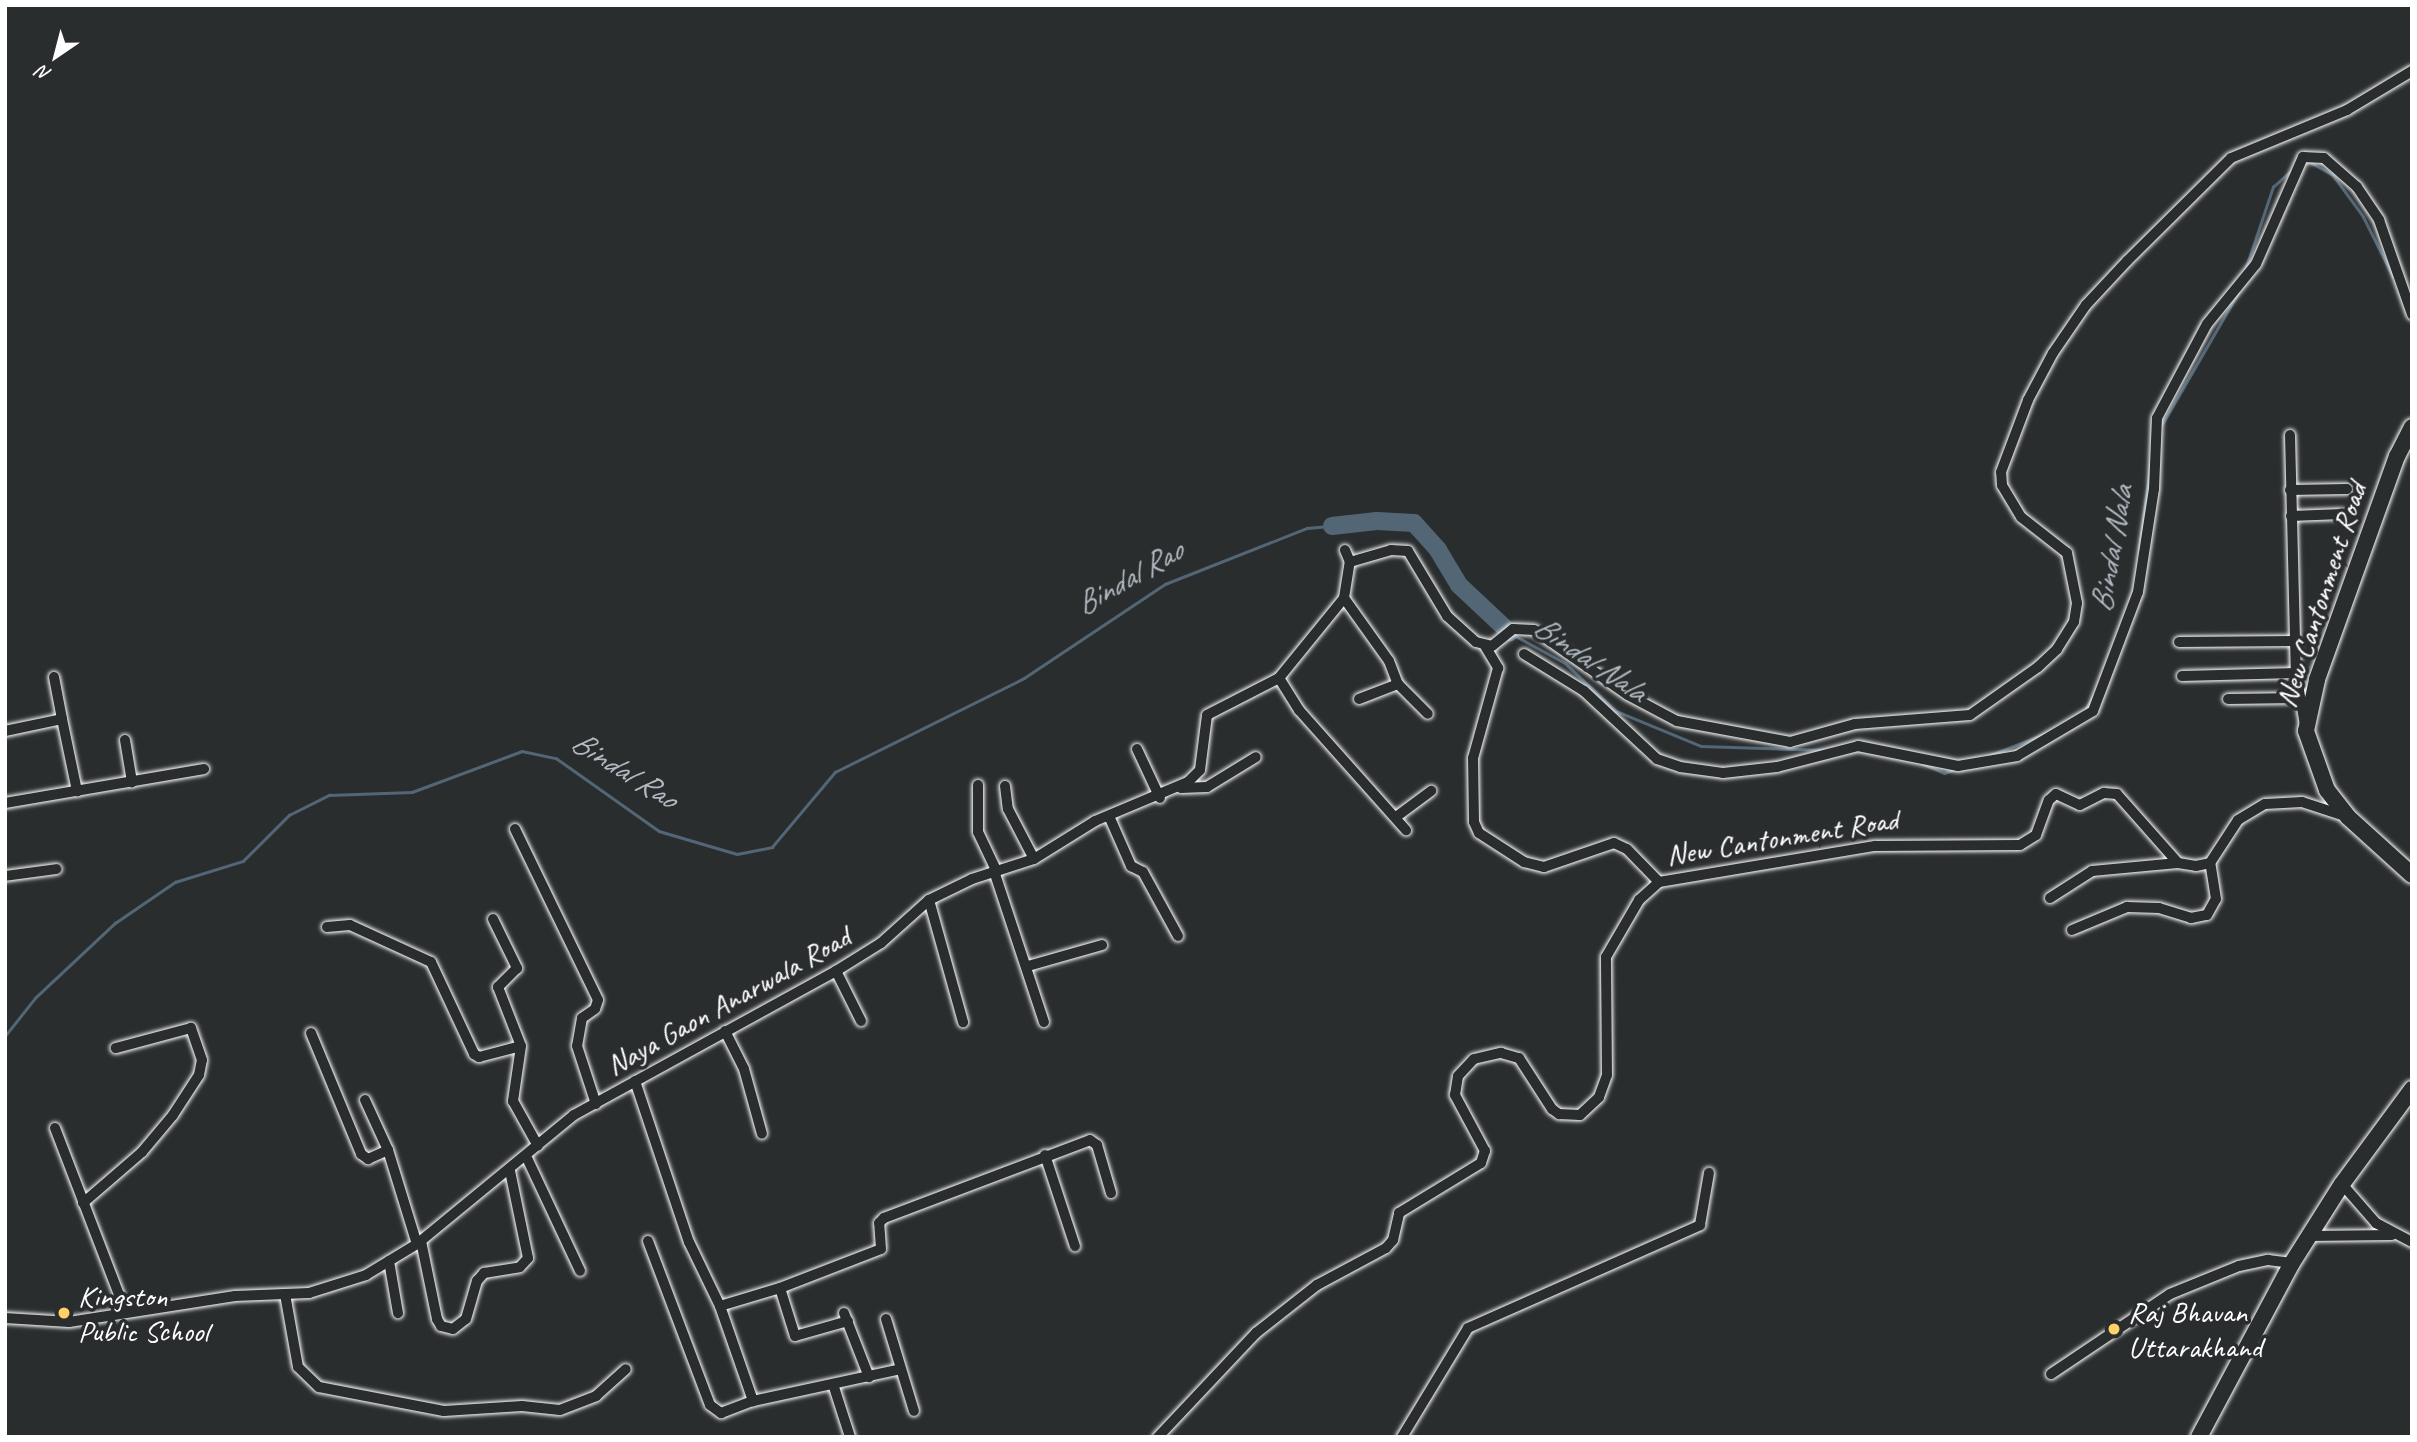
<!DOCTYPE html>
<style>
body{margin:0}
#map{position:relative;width:2417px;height:1442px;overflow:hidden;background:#2a2d2e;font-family:Caveat,sans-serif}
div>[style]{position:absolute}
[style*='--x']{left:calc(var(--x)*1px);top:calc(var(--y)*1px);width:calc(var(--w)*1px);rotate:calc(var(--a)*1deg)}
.stream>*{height:2.5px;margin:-1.25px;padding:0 1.25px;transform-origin:1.25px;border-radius:1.25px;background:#526676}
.river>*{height:18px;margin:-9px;padding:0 9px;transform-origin:9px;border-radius:9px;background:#526676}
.roads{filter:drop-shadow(0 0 2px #fff) drop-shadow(0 0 2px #fff)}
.street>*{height:10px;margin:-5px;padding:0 5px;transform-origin:5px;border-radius:5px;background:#2a2d2e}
.secondary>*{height:16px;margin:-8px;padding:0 8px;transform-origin:8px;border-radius:8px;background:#2a2d2e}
.dots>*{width:19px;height:19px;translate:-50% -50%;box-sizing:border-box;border:4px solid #2a2d2e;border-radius:50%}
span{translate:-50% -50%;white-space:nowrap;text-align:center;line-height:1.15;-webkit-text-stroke:7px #2a2d2e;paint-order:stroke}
.street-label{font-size:30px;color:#fff}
.poi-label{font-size:30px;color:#fff}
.left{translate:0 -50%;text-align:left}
.water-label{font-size:32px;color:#b1bac1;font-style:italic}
.frame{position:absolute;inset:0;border:7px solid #fff;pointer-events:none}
.north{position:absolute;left:21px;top:21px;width:70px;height:70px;-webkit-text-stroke:5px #2a2d2e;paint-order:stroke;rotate:215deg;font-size:19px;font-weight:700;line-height:28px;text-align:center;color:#fff}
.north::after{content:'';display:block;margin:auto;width:24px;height:32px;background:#fff;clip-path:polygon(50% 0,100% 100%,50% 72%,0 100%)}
</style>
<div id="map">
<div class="stream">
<i style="--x:2310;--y:162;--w:26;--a:29"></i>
<i style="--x:2333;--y:175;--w:51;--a:53.8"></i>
<i style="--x:2363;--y:216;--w:67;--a:63.4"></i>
<i style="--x:2245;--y:270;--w:88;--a:-71.4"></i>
<i style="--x:2273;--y:187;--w:25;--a:-42"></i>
<i style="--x:2161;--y:426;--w:154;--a:-59.9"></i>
<i style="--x:2139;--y:550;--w:85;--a:-82.5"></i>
<i style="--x:1512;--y:634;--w:60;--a:28.7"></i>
<i style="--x:1565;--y:663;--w:70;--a:43.3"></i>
<i style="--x:1616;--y:711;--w:92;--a:22.4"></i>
<i style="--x:1701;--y:746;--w:124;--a:1.8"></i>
<i style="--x:2085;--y:710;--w:17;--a:-59"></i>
<i style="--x:1988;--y:756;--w:63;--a:-21.3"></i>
<i style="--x:1923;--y:764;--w:23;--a:23"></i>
<i style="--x:1944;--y:773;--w:9;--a:-18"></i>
<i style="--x:5;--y:1036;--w:48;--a:-51.7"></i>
<i style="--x:35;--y:998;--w:110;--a:-43.2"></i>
<i style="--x:115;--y:923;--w:73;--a:-34.3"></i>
<i style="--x:175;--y:882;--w:71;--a:-17.2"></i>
<i style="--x:243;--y:861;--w:65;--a:-45"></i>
<i style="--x:289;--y:815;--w:45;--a:-26.6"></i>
<i style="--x:329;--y:795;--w:83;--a:-2.1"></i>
<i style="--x:412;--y:792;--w:117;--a:-20.4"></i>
<i style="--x:522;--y:751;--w:35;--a:12"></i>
<i style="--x:556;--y:758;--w:126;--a:35.3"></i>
<i style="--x:659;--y:831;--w:81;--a:16.4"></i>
<i style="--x:737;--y:854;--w:36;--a:-11"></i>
<i style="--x:772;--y:847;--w:98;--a:-50"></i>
<i style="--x:835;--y:772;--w:211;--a:-26.4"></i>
<i style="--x:1024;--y:678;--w:169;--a:-33.7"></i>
<i style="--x:1165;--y:584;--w:153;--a:-21.5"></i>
<i style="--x:1307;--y:528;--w:25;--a:-5"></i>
</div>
<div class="river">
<i style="--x:1332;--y:526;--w:45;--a:-6.3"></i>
<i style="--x:1377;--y:521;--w:37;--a:3"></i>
<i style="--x:1414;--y:523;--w:36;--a:48"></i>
<i style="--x:1438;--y:550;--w:41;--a:59"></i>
<i style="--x:1459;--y:585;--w:69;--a:43.2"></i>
</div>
<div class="roads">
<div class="street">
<i style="--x:2290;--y:435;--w:238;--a:88.6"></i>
<i style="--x:2296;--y:673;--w:53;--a:80.2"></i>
<i style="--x:2290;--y:490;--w:57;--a:-1"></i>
<i style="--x:2291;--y:516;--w:51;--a:-2.2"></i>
<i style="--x:1350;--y:562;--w:43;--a:-16.3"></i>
<i style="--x:1391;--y:550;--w:17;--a:3"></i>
<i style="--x:1408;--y:551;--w:76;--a:59"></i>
<i style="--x:1447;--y:616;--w:39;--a:42"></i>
<i style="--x:1476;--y:642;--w:16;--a:14"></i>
<i style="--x:1492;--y:646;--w:27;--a:-39"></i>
<i style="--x:1513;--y:629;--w:21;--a:3"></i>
<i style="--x:1534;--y:630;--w:114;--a:34.7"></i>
<i style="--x:1628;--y:695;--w:55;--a:28"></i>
<i style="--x:1677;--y:721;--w:115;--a:10.5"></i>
<i style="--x:1790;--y:742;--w:67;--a:-15.5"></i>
<i style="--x:1855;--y:724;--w:115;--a:-4.5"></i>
<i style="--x:1970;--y:715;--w:83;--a:-35.2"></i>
<i style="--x:2038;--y:667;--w:26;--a:-43"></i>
<i style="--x:2057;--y:649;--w:32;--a:-58"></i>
<i style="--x:2074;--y:622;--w:19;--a:-81"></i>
<i style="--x:2077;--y:603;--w:51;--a:-101.3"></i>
<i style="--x:2067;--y:553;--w:58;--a:-142"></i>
<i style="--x:2021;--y:517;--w:37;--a:-121"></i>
<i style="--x:2002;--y:485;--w:13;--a:-94"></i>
<i style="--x:2001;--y:472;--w:77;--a:-69.4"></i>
<i style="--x:2028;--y:400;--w:53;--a:-62"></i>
<i style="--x:2053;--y:353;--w:58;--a:-55.5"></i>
<i style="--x:2086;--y:305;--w:60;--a:-47"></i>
<i style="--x:2127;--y:261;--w:146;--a:-44.7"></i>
<i style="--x:2231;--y:158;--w:126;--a:-22.5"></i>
<i style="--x:2347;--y:110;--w:76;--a:-31"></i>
<i style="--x:1344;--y:598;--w:77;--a:54.5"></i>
<i style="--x:1389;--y:661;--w:25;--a:69"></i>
<i style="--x:1398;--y:684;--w:42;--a:45"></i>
<i style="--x:2179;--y:642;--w:116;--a:-0.5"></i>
<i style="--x:1485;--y:646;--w:26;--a:59"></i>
<i style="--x:1498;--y:668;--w:93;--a:105.5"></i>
<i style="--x:1473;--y:758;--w:64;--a:89.1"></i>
<i style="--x:1474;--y:822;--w:12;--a:66"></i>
<i style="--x:1479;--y:833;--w:54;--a:32.8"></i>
<i style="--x:1524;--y:862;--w:21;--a:14"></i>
<i style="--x:1544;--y:867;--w:74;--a:-18.9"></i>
<i style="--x:1614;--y:843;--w:14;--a:25"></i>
<i style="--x:1627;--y:849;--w:46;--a:45.9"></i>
<i style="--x:1524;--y:654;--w:70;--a:31.7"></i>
<i style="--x:1584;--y:691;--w:100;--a:43"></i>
<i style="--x:1657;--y:759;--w:24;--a:19"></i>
<i style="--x:1680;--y:767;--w:43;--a:7.9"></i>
<i style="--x:1723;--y:773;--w:54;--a:-6.3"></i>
<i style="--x:1777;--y:767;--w:84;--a:-14.5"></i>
<i style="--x:1858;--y:746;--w:102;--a:11.3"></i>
<i style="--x:1958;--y:766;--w:60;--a:-9.6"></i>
<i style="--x:2017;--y:756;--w:88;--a:-30.6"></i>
<i style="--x:2093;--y:711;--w:127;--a:-69.3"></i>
<i style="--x:2138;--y:592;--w:104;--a:-81.2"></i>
<i style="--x:2154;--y:489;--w:71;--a:-87.6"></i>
<i style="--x:2157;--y:418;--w:106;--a:-62"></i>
<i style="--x:2207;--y:324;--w:77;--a:-50.8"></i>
<i style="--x:2256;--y:264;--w:117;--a:-66.3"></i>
<i style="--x:2303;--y:157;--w:21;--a:3"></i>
<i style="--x:2324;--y:158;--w:44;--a:41.3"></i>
<i style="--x:2357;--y:187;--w:40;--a:56"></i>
<i style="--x:2379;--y:220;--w:100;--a:70.7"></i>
<i style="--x:2182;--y:676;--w:114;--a:-1.5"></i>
<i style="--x:54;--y:677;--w:43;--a:79.2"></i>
<i style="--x:1279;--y:678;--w:38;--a:58"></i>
<i style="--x:1299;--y:710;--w:161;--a:48.3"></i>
<i style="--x:1359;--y:699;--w:42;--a:-21"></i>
<i style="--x:2228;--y:699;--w:71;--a:-0.8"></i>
<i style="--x:5;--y:731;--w:58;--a:-11.9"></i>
<i style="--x:62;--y:719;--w:74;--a:78.2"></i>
<i style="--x:125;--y:740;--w:43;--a:80.5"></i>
<i style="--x:1137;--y:749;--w:54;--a:64.9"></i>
<i style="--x:978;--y:785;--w:47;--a:90"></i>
<i style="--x:978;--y:832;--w:44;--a:64.6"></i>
<i style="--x:1005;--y:786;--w:23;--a:83"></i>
<i style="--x:1008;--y:809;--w:56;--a:62.5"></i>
<i style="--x:1181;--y:788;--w:26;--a:-2"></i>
<i style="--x:1207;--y:787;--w:57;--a:-31.5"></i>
<i style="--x:5;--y:803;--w:202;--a:-9.7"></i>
<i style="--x:1109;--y:816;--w:55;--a:66.3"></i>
<i style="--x:1131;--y:866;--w:13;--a:27"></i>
<i style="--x:1143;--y:872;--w:73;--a:61.3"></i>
<i style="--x:1396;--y:817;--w:44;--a:-36.6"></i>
<i style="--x:515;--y:829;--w:190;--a:64.1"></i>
<i style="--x:598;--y:1000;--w:9;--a:108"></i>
<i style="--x:595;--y:1009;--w:16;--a:145"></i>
<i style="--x:582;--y:1018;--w:28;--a:100"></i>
<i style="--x:577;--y:1046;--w:61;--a:71.9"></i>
<i style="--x:995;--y:874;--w:156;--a:71.7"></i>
<i style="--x:5;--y:876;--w:52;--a:-7.7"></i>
<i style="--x:2050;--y:898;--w:50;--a:-32.7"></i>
<i style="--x:2092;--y:871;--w:86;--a:-5.3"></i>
<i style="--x:929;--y:900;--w:127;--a:74.4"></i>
<i style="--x:493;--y:919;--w:55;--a:63.9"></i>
<i style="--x:517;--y:968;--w:27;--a:135"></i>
<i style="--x:498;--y:987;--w:63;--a:68.7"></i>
<i style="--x:327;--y:927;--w:23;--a:-5"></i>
<i style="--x:350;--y:925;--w:89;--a:24.6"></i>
<i style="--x:431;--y:962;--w:102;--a:64.9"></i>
<i style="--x:474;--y:1054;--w:6;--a:31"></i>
<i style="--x:479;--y:1057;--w:43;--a:-14.7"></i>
<i style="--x:521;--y:1046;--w:56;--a:98.3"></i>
<i style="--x:513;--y:1101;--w:51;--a:60.9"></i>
<i style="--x:2072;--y:930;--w:60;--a:-22.7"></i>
<i style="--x:2127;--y:907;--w:32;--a:2"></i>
<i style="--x:2159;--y:908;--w:34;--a:17"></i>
<i style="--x:2191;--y:918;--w:16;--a:-11"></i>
<i style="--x:2207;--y:915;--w:18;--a:-61"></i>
<i style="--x:2216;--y:899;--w:36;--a:-99"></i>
<i style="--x:1028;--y:966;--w:77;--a:-15.8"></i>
<i style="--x:836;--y:971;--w:56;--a:63.4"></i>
<i style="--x:725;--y:1031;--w:42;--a:63.4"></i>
<i style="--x:744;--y:1069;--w:67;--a:74.5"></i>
<i style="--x:311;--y:1033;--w:131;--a:67.5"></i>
<i style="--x:361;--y:1154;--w:9;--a:36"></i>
<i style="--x:368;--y:1159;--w:22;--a:-24"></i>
<i style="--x:388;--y:1150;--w:98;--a:72.9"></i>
<i style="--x:635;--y:1081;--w:170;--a:71.5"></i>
<i style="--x:689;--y:1242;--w:71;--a:64.2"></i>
<i style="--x:720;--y:1306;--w:101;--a:70.8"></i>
<i style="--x:753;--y:1401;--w:151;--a:-12.2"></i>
<i style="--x:365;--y:1100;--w:55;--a:65.3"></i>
<i style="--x:55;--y:1128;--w:195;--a:69"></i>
<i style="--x:1045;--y:1155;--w:96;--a:71.8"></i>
<i style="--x:526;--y:1156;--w:127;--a:64.8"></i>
<i style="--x:2342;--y:1184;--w:52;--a:48.9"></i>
<i style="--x:2376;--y:1223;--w:41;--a:27.8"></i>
<i style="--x:83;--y:1203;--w:78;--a:-40.8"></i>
<i style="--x:142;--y:1152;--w:48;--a:-50"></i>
<i style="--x:173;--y:1115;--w:48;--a:-57"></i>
<i style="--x:199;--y:1075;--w:15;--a:-79"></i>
<i style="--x:202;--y:1060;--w:34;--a:-109"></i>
<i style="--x:191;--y:1028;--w:78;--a:165.1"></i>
<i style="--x:2310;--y:1236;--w:82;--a:-0.7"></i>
<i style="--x:421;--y:1241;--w:80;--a:78.4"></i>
<i style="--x:437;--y:1319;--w:8;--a:60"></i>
<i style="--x:441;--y:1326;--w:12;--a:14"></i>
<i style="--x:453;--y:1329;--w:16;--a:-38"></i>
<i style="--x:466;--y:1319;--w:40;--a:-74"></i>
<i style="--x:477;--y:1281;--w:11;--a:-49"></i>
<i style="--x:484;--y:1273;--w:36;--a:-9"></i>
<i style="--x:520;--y:1267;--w:12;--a:-48"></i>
<i style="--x:528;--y:1258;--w:89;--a:-101.7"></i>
<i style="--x:648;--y:1241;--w:175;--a:69.3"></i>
<i style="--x:710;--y:1405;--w:14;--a:36"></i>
<i style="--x:721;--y:1413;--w:34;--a:-21"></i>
<i style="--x:389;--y:1261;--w:53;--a:80.2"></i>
<i style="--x:285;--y:1294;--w:74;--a:79.9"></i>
<i style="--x:298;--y:1367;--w:29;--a:44"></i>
<i style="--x:319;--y:1387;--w:127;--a:10.9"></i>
<i style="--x:444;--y:1411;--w:78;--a:-3.7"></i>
<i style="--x:522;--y:1406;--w:38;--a:6"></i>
<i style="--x:560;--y:1410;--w:39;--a:-21"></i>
<i style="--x:596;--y:1396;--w:40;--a:-42"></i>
<i style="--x:720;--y:1306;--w:63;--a:-16.7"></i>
<i style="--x:844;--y:1313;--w:69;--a:68.7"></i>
<i style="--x:5;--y:1318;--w:64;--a:3.6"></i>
<i style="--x:69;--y:1322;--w:168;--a:-8.9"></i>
<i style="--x:235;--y:1296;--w:74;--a:-2.3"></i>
<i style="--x:309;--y:1293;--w:60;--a:-17.5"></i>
<i style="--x:366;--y:1275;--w:60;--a:-31.3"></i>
<i style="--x:417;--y:1244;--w:203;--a:-39.4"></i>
<i style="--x:574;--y:1115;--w:299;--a:-28.8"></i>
<i style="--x:836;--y:971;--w:53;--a:-31.9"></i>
<i style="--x:881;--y:943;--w:64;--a:-41.9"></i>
<i style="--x:929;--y:900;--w:48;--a:-26"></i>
<i style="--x:972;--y:879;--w:65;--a:-17.9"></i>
<i style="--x:1034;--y:859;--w:72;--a:-31.9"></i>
<i style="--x:1095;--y:821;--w:101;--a:-22.8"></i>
<i style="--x:1188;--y:782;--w:17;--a:-45"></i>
<i style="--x:1200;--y:770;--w:55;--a:-82.7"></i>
<i style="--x:1207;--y:715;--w:81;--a:-27.2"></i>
<i style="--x:1279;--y:678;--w:103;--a:-50.9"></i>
<i style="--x:1344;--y:598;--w:36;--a:-81"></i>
<i style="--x:1350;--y:562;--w:13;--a:-113"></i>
<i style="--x:886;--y:1319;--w:96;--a:73.1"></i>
<i style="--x:848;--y:1321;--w:55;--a:164.2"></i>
<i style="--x:795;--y:1336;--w:50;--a:-107.4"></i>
<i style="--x:780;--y:1288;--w:108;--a:-21.1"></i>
<i style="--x:881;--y:1249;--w:26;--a:-94"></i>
<i style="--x:879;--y:1223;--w:7;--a:-45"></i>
<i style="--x:884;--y:1218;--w:220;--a:-20.7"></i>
<i style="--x:1090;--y:1140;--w:9;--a:36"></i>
<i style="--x:1097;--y:1145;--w:50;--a:73.7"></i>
<i style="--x:2051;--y:1374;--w:143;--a:-33.9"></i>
<i style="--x:2170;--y:1294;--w:74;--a:-22.1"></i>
<i style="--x:2239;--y:1266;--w:30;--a:-12"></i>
<i style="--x:2268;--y:1260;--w:24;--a:7"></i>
<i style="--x:833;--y:1384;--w:56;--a:72.2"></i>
<i style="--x:1158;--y:1437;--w:143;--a:-46.7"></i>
<i style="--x:1256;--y:1333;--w:78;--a:-38.2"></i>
<i style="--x:1317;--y:1285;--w:78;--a:-28.2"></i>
<i style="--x:1386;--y:1248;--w:11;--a:-49"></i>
<i style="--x:1393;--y:1240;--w:28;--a:-77"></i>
<i style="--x:1399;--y:1213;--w:96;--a:-31.4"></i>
<i style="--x:1481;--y:1163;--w:13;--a:-72"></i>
<i style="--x:1485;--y:1151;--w:64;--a:-118.2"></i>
<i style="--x:1455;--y:1095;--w:19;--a:-81"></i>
<i style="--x:1458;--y:1076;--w:23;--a:-47"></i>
<i style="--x:1474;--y:1059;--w:28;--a:-13"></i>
<i style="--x:1501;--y:1053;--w:19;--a:16"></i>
<i style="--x:1519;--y:1058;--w:61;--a:57.1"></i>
<i style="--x:1552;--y:1109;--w:9;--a:36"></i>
<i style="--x:1559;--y:1114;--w:21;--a:3"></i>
<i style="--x:1580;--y:1115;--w:26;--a:-43"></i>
<i style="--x:1599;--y:1097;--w:23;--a:-70"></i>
<i style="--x:1607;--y:1075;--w:118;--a:-90.5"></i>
<i style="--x:1606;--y:957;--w:66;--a:-59.9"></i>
<i style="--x:1639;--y:900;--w:27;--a:-42"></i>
<i style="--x:1659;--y:882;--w:219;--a:-9.5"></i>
<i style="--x:1875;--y:846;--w:145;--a:-0.4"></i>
<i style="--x:2020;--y:845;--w:19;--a:-32"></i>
<i style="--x:2036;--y:835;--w:37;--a:-70"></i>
<i style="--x:2049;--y:800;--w:9;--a:-41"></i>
<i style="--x:2056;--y:794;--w:26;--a:25"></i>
<i style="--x:2080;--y:805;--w:27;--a:-27"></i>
<i style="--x:2104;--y:793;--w:13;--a:4"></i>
<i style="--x:2117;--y:794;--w:92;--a:48.5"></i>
<i style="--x:2178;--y:863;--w:18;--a:9"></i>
<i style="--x:2196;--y:866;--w:14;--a:-12"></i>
<i style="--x:2210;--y:863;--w:51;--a:-56.9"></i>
<i style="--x:2238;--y:820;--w:31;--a:-31"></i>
<i style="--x:2265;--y:804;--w:37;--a:-3"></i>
<i style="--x:2302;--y:802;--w:45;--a:18"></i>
<i style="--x:1402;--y:1437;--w:127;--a:-58.8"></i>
<i style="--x:1468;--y:1328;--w:254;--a:-23.9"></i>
<i style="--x:1700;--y:1225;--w:53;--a:-80.2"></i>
</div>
<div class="secondary">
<i style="--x:2412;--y:427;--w:33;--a:117"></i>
<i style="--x:2397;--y:456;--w:238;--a:109.7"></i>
<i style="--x:2317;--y:680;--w:52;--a:102.2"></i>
<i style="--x:2306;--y:731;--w:63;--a:70.4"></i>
<i style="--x:2327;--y:790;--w:34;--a:52"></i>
<i style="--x:2348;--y:817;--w:86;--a:42.2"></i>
<i style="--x:2199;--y:1437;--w:197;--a:-61.9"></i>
<i style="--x:2292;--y:1263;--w:93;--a:-57.7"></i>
<i style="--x:2342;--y:1184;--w:118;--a:-53.6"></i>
</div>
</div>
<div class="dots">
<i style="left:64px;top:1313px;background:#ffd166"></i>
<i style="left:2114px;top:1329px;background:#ffd166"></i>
</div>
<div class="street-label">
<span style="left:2321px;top:595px;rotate:-72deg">New Cantonment Road</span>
<span style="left:1782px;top:837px;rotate:-9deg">New Cantonment Road</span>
<span style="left:728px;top:1001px;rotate:-29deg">Naya Gaon Anarwala Road</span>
</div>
<div class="poi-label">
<span class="left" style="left:78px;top:1313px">Kingston<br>Public School</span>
<span class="left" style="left:2128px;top:1329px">Raj Bhavan<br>Uttarakhand</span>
</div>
<div class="water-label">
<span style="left:2112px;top:549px;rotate:-80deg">Bindal Nala</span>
<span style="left:1129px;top:578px;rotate:-30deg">Bindal Rao</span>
<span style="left:1590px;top:659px;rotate:34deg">Bindal Nala</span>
<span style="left:624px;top:770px;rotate:32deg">Bindal Rao</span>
</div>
<div class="frame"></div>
<div class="north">N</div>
</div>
